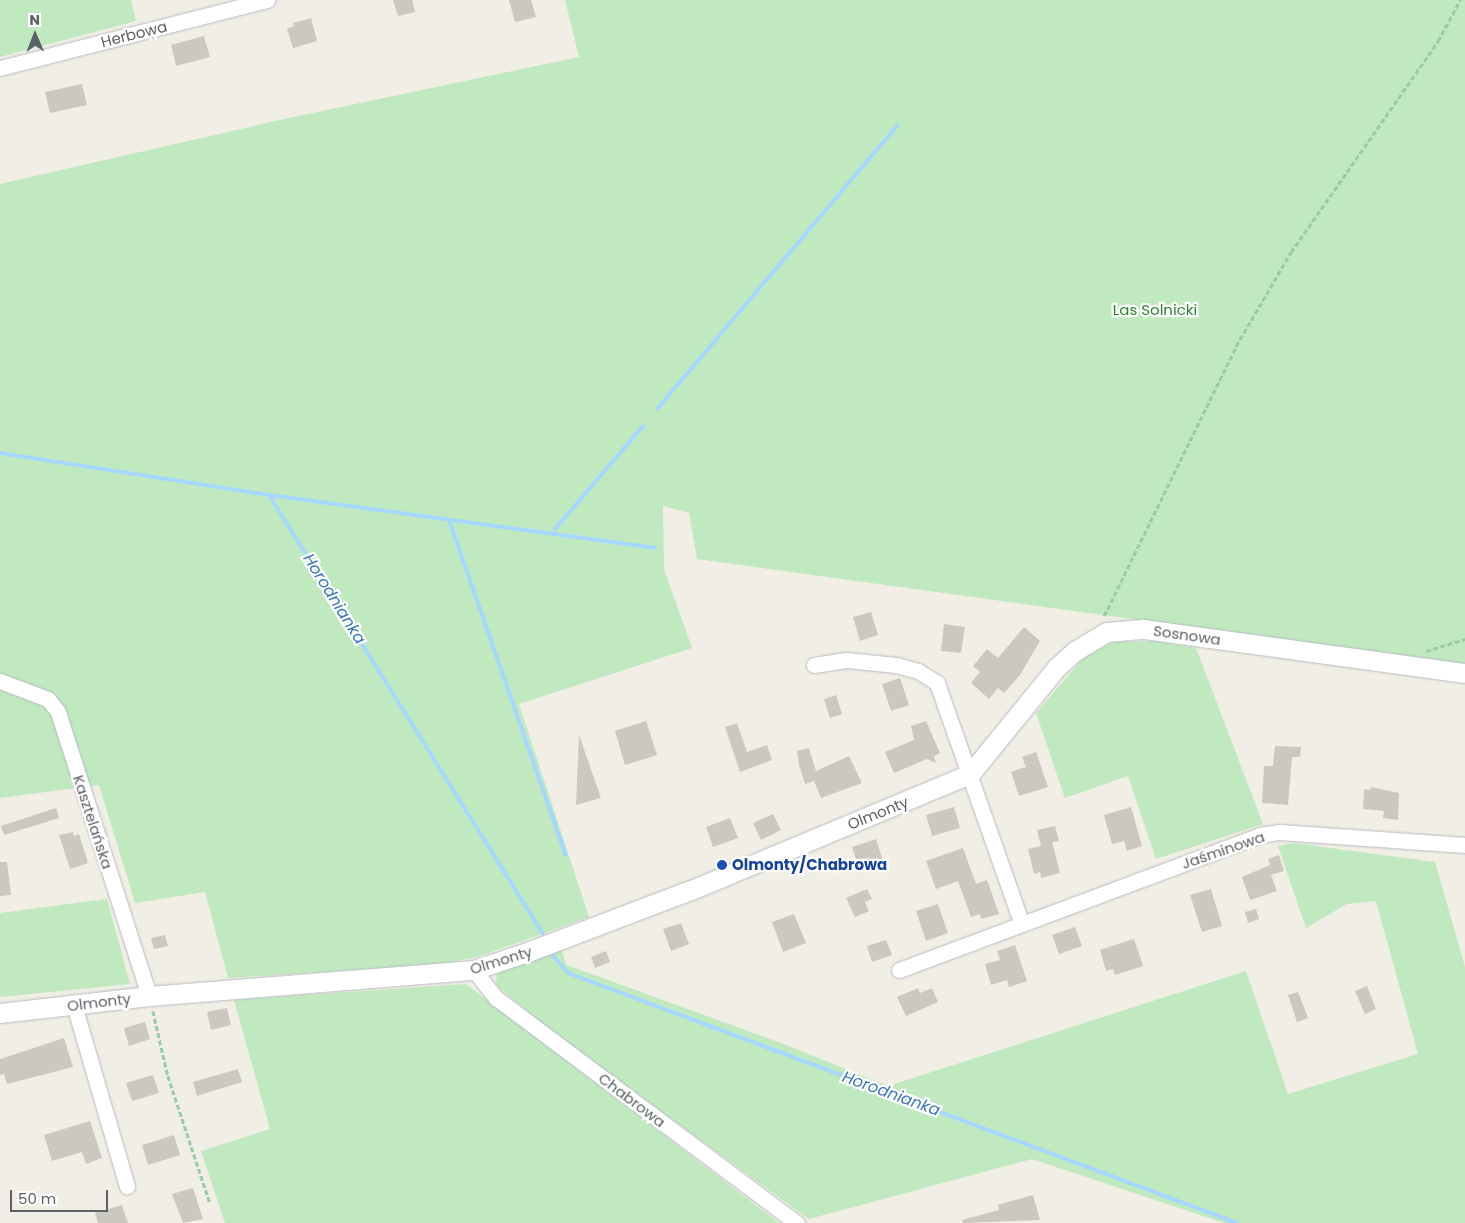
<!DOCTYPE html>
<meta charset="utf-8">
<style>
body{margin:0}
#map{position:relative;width:1465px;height:1223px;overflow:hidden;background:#f0eee5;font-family:Poppins,sans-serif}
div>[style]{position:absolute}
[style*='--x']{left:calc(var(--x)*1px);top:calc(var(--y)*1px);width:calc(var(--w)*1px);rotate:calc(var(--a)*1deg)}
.green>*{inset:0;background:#c0e9c0}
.stream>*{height:4px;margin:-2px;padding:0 2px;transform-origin:2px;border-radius:2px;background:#a6d7ff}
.building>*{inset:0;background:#cbc8c2}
.path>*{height:2.5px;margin-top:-1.25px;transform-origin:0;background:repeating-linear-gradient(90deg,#98cba8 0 5px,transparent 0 7.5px)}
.roads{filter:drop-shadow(0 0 1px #b7bbc0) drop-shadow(0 0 1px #b7bbc0)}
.minor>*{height:15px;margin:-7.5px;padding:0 7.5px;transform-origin:7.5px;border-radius:7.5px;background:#fff}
.tertiary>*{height:19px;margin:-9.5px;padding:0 9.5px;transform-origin:9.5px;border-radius:9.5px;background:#fff}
.dots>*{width:14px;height:14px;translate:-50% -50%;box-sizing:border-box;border:2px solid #fff;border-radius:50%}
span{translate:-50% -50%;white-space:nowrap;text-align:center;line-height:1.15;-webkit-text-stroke:4.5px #fff;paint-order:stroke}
.street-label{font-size:15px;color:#5c6167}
.park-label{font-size:15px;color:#2e8433}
.transit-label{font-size:15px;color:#164399;font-weight:700}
.left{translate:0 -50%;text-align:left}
.water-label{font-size:16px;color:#3a77ba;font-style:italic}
.north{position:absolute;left:10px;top:10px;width:50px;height:50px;-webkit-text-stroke:4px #fff;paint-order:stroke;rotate:359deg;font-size:14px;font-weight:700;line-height:20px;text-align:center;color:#5c6167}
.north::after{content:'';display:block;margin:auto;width:18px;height:22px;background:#5c6167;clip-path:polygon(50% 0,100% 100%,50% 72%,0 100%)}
.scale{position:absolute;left:10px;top:1190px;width:98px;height:22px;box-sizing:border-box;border:2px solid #5c6167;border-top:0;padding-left:6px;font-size:15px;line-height:18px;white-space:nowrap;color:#5c6167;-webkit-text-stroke:4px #fff;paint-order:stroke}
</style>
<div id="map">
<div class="green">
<i style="clip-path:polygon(0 0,131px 0,136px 21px,0 57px)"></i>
<i style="clip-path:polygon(565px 0,1465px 0,1465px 665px,697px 559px,689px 513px,663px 506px,664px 569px,692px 648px,519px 704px,589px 917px,477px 957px,434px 965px,228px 978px,205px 892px,135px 903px,99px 785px,0 798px,0 184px,284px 119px,579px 57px)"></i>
<i style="clip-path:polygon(1154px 641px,1196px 648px,1263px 824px,1156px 859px,1128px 776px,1065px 798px,1036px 713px,1087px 654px,1114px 642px)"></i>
<i style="clip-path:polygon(1293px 843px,1435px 862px,1465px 967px,1465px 1223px,1224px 1223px,1032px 1159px,809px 1219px,549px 1030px,496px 985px,497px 972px,561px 950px,567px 965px,781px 1043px,888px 1086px,1246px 971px,1288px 1094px,1418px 1054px,1376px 901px,1347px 904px,1306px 928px,1278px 846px)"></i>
<i style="clip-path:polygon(107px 899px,130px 984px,0 997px,0 913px)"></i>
<i style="clip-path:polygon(466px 984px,779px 1223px,225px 1223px,201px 1151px,270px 1129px,234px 1000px)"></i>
</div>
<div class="stream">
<i style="--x:657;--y:409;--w:372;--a:-49.7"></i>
<i style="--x:0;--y:453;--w:272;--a:8.9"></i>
<i style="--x:269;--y:495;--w:517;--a:58.03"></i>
<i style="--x:269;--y:495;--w:389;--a:7.8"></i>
<i style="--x:449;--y:520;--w:354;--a:70.8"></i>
<i style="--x:555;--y:529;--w:135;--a:-49.5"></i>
<i style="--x:552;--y:955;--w:24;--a:48"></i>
<i style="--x:568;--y:973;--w:714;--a:20.49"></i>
</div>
<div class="building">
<i style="clip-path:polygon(393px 0,412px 0,415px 12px,398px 16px)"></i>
<i style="clip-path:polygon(509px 0,531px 0,536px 17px,515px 22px)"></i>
<i style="clip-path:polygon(311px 18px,317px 41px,293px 48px,287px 29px,294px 26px,293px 23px)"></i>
<i style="clip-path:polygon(204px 36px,210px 57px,176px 66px,171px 45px)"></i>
<i style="clip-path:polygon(82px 84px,87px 105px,50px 113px,45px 92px)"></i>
<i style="clip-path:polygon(871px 612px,878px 635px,860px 641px,853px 617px)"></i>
<i style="clip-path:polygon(944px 624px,965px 627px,961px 653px,941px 651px)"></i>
<i style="clip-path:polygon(1024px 627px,1040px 641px,1020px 675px,1004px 693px,998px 688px,989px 699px,971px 683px,980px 672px,973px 666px,987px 649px,998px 658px)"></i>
<i style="clip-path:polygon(900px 678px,909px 705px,891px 711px,882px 684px)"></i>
<i style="clip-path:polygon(836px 695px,842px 714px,830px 718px,824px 699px)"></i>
<i style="clip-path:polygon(646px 721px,657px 755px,625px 765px,615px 731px)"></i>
<i style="clip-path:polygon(926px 721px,940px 753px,934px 756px,936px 763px,927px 759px,894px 773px,885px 752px,914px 740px,911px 726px)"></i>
<i style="clip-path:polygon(737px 723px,747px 752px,767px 745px,772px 760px,740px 772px,725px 727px)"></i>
<i style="clip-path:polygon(579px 735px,601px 798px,576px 805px)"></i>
<i style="clip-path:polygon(1275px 746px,1301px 747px,1300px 757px,1292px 757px,1288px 805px,1262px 803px,1264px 766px,1273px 766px)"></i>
<i style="clip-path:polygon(809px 748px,816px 771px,849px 756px,862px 783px,821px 798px,814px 781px,805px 784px,799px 765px,797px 751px)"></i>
<i style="clip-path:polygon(1036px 752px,1048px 787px,1019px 796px,1011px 772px,1026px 767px,1022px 757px)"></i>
<i style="clip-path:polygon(1371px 787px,1399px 793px,1398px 820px,1383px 818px,1384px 811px,1363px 809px,1364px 789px,1370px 790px)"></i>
<i style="clip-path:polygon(954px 807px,960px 828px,932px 836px,926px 815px)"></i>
<i style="clip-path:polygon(1131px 807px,1142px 846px,1127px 851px,1124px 841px,1112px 844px,1104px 815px)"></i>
<i style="clip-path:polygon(56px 808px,59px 818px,4px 835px,1px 826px)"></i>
<i style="clip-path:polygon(773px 814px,781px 830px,761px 840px,753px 823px)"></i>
<i style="clip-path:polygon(730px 818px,738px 838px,713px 847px,706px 827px)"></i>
<i style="clip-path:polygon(1055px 826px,1059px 841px,1052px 842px,1060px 873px,1041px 878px,1040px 872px,1034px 874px,1028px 849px,1041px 846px,1037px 830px)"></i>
<i style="clip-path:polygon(73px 832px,74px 836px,79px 834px,88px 863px,70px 869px,59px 835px)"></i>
<i style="clip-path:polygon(876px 839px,883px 861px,859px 869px,852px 847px)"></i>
<i style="clip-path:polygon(963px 848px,976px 884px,987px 880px,999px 914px,981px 919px,980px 914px,971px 917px,958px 881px,936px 889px,926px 861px)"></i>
<i style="clip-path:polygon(1279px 855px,1284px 871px,1271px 875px,1277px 891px,1250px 900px,1242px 877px,1270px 865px,1268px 859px)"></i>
<i style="clip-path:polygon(0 862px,7px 862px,11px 895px,0 896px)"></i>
<i style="clip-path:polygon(867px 889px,872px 899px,865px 902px,869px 911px,855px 917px,846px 898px)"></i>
<i style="clip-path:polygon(1211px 889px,1222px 926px,1202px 932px,1190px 895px)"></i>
<i style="clip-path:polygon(938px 904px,948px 933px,926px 941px,916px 911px)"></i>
<i style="clip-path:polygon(1256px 909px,1259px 919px,1248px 923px,1245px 912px)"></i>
<i style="clip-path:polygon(794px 914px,806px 943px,783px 952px,772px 922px)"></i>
<i style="clip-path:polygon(681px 923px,689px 944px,671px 951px,663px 929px)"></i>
<i style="clip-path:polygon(1075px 927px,1082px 946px,1059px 954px,1052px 935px)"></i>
<i style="clip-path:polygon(165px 935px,168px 946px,154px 949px,151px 938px)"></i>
<i style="clip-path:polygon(1134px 939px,1143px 966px,1115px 975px,1113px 969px,1106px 971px,1100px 950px)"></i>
<i style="clip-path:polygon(886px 940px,892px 955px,872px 962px,867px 946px)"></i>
<i style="clip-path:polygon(1015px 945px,1027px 981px,1009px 987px,1007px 980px,991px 985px,985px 964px,1000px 960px,997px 951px)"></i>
<i style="clip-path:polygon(606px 951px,610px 962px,595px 968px,591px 957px)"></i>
<i style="clip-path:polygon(1367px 986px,1376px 1009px,1365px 1014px,1355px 991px)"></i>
<i style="clip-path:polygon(918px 988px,920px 993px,932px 988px,938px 1002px,906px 1016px,897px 997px)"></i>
<i style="clip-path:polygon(1298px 992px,1308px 1018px,1297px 1022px,1288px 995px)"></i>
<i style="clip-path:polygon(227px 1008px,231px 1025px,211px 1030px,207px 1012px)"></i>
<i style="clip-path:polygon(145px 1022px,150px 1039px,129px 1046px,124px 1028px)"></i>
<i style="clip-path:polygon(64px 1038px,73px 1067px,7px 1084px,4px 1074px,0 1075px,0 1059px)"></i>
<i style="clip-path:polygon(238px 1069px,242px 1082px,197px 1096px,193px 1082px)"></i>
<i style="clip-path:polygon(153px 1075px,159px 1093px,132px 1101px,126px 1083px)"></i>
<i style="clip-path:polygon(90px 1121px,102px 1158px,86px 1164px,82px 1152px,52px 1161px,44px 1135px)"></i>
<i style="clip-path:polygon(174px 1135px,180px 1155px,148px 1165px,142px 1145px)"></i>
<i style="clip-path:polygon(193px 1188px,203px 1219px,183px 1223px,172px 1194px)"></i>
<i style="clip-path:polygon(1033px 1195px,1040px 1220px,963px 1223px,962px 1220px,999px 1210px,998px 1205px)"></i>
<i style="clip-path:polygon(122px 1205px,128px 1223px,98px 1223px,95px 1213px)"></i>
</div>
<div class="path">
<i style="--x:1104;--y:616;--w:301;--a:-63.9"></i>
<i style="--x:1236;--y:346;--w:109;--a:-59.7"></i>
<i style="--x:1291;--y:252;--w:257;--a:-55.1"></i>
<i style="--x:1438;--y:41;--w:47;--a:-61.8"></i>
<i style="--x:1426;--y:651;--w:41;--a:-17.1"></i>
<i style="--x:153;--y:1011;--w:67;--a:77"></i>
<i style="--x:168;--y:1076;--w:134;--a:71.7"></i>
</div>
<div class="roads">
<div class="minor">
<i style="--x:0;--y:68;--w:276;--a:-14.3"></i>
<i style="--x:814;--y:665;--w:32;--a:-9"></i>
<i style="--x:846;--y:660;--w:50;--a:5.7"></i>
<i style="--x:896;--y:665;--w:23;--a:15"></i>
<i style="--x:918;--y:671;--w:22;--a:32"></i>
<i style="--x:937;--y:683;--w:253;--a:70.6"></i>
<i style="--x:0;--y:681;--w:51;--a:20.6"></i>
<i style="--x:48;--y:699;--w:16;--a:52"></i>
<i style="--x:58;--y:712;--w:298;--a:72.2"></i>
<i style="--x:474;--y:970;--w:36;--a:52"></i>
<i style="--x:496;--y:998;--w:376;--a:36.8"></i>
<i style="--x:899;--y:970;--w:385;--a:-20.5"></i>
<i style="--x:1260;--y:835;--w:20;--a:-9"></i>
<i style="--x:1280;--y:832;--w:185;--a:4"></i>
<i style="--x:74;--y:1005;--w:189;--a:73.7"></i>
</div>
<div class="tertiary">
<i style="--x:0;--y:1013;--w:150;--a:-6.5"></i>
<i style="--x:149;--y:996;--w:326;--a:-4.6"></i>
<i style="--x:474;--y:970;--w:59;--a:-18.7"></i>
<i style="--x:530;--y:951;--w:172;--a:-20.8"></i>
<i style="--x:691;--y:890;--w:302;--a:-22.6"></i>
<i style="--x:970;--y:774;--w:136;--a:-50.9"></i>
<i style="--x:1056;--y:668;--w:25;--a:-42"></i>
<i style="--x:1075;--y:651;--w:37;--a:-31"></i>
<i style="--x:1107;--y:632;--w:36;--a:-5"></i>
<i style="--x:1143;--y:629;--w:325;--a:7.8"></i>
</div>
</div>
<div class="dots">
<i style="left:722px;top:865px;background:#1a4fb4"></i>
</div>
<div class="street-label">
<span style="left:134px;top:34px;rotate:-14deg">Herbowa</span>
<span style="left:1187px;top:635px;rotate:8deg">Sosnowa</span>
<span style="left:878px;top:813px;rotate:-22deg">Olmonty</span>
<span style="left:93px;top:822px;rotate:72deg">Kasztelańska</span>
<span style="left:1223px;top:850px;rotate:-19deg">Jaśminowa</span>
<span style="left:501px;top:960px;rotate:-17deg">Olmonty</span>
<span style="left:99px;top:1002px;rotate:-7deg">Olmonty</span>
<span style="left:632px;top:1100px;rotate:37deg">Chabrowa</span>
</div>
<div class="park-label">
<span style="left:1155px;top:310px">Las Solnicki</span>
</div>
<div class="transit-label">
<span class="left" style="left:732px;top:865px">Olmonty/Chabrowa</span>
</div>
<div class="water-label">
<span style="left:334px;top:599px;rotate:58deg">Horodnianka</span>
<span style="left:891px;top:1094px;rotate:20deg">Horodnianka</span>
</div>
<div class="north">N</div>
<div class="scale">50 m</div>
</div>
